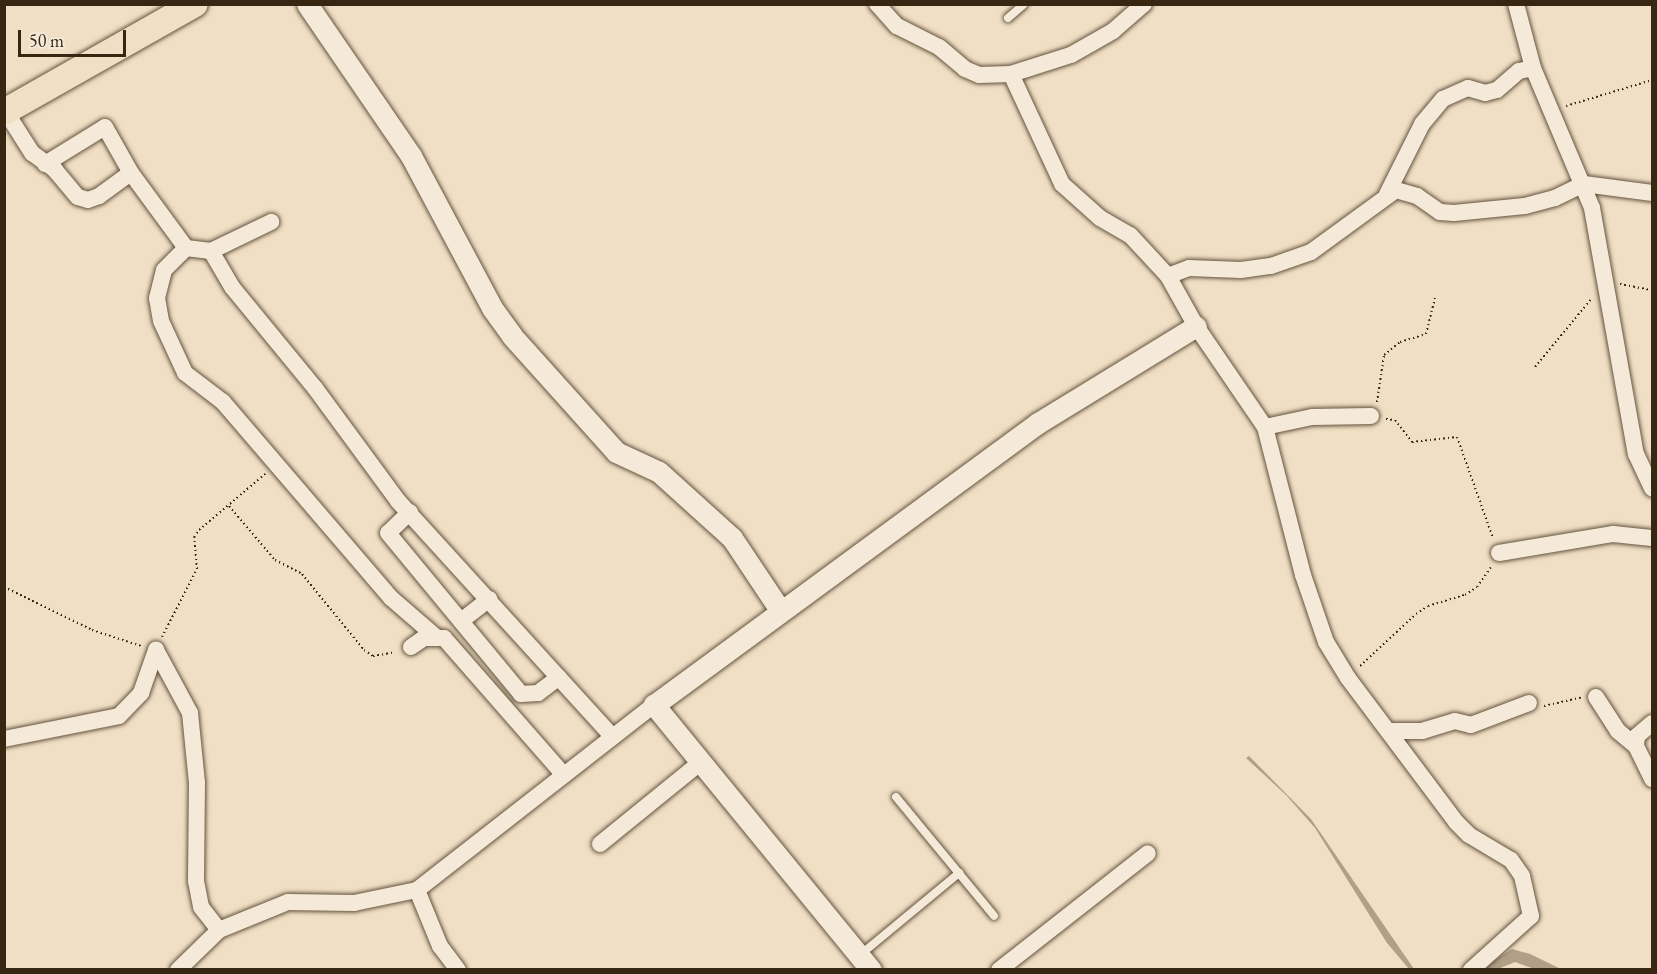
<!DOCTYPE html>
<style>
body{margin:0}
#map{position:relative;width:1657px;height:974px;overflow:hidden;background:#f0dfc4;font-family:"EB Garamond",serif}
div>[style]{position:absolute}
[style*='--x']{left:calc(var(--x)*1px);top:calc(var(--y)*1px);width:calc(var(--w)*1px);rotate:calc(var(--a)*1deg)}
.water>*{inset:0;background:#b1a087}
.path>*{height:2px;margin-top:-1px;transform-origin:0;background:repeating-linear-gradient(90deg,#372611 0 1.5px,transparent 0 4.5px)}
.roads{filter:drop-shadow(0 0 2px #65543e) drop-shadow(0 0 2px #65543e)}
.service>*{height:8px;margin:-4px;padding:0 4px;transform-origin:4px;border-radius:4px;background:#f5ead9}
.minor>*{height:16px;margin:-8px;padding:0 8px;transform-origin:8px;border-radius:8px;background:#f5ead9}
.tertiary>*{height:21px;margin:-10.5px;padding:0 10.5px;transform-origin:10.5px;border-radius:10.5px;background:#f5ead9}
.primary>*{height:26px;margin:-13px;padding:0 13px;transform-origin:13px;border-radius:13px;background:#f0dfc4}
span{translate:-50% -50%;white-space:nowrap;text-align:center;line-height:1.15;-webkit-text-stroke:5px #f5ead9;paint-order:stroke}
.frame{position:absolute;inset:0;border:6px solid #372611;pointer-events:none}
.scale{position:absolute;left:18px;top:30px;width:108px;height:27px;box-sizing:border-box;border:3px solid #372611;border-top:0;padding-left:8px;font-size:18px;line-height:21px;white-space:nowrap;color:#372611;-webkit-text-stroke:4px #f5ead9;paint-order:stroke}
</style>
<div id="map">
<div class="water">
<i style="clip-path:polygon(1249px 756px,1311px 819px,1414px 969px,1409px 969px,1387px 943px,1315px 828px,1286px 795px,1246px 758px)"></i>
<i style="clip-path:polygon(1512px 949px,1530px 954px,1561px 969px,1534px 969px,1515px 962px,1498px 969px,1479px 970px)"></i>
</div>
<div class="path">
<i style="--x:1566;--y:106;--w:90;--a:-16.8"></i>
<i style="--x:1620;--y:284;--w:33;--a:11"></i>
<i style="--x:1535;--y:367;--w:89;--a:-50.4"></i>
<i style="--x:1377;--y:402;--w:48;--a:-81.5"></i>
<i style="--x:1384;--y:355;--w:21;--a:-39"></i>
<i style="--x:1400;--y:342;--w:27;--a:-17"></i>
<i style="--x:1426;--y:334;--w:37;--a:-76"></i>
<i style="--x:1386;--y:419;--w:9;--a:6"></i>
<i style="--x:1395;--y:420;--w:28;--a:52"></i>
<i style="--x:1412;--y:442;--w:45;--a:-6.3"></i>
<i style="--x:1457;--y:437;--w:107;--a:70.4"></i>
<i style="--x:229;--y:506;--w:71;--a:49.6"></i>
<i style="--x:275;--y:560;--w:30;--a:27"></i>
<i style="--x:302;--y:574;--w:98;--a:50.8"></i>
<i style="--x:364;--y:650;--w:11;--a:34"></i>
<i style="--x:373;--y:656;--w:22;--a:-10"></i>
<i style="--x:4;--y:587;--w:98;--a:26"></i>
<i style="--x:92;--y:630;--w:52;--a:18.1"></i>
<i style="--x:162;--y:637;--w:76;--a:-62.8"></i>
<i style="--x:197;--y:569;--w:32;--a:-95"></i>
<i style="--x:194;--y:537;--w:9;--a:-54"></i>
<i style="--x:199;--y:530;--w:87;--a:-40.3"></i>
<i style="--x:1360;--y:666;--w:76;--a:-42.9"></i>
<i style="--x:1416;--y:614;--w:14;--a:-34"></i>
<i style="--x:1428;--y:606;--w:39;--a:-17"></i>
<i style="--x:1465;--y:595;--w:14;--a:-34"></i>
<i style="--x:1477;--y:587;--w:24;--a:-55"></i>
<i style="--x:1544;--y:706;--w:39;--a:-13"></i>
</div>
<div class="roads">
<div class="service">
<i style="--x:1008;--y:18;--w:21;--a:-41"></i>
<i style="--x:896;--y:797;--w:154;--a:50.5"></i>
<i style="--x:860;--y:955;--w:129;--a:-39.6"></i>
</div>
<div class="minor">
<i style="--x:877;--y:4;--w:30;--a:48"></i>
<i style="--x:897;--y:26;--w:47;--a:26.6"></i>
<i style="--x:939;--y:47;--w:34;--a:40"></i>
<i style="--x:965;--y:69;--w:15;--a:23"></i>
<i style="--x:979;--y:75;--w:32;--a:-2"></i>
<i style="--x:1011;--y:74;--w:63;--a:-17.6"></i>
<i style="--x:1071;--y:55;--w:48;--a:-29.7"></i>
<i style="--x:1113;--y:31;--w:41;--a:-41.1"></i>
<i style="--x:1516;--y:4;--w:66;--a:75.1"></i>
<i style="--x:1533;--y:68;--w:152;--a:67.1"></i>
<i style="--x:1592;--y:208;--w:250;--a:79.9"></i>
<i style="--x:1636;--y:454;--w:38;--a:65"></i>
<i style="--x:1011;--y:74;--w:121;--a:65.1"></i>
<i style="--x:1062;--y:184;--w:51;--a:41.8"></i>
<i style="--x:1100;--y:218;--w:34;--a:30"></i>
<i style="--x:1130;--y:235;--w:56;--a:47.2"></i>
<i style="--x:1168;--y:276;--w:57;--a:60.8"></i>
<i style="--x:1196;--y:326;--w:122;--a:55.7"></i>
<i style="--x:1265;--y:427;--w:153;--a:75.6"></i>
<i style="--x:1303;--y:575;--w:71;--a:71.1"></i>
<i style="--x:1326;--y:642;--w:42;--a:58.6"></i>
<i style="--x:1348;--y:678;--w:180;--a:53.1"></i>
<i style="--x:1456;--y:822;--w:18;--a:45"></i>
<i style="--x:1469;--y:835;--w:49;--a:30.8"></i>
<i style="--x:1511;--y:860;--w:19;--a:55"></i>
<i style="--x:1522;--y:876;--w:41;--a:77.3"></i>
<i style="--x:1531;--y:916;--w:81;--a:138"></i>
<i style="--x:6;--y:112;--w:49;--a:57.6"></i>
<i style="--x:32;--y:153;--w:29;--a:36"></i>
<i style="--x:55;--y:170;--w:35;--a:50"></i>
<i style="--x:78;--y:197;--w:10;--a:17"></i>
<i style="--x:88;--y:200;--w:12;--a:-20"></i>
<i style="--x:99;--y:196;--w:39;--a:-36"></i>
<i style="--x:45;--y:164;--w:70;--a:-31.7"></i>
<i style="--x:105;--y:127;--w:53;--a:60.5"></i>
<i style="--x:131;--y:173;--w:93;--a:53.7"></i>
<i style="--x:186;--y:248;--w:25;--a:7"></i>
<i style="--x:211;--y:251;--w:67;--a:-25.8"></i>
<i style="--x:1387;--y:194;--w:78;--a:-63.4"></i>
<i style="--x:1422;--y:124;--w:33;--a:-50"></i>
<i style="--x:1443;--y:99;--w:27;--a:-24"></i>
<i style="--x:1468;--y:88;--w:18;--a:16"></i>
<i style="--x:1485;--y:93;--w:12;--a:-14"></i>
<i style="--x:1497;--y:90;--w:29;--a:-41"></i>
<i style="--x:1519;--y:71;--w:14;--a:-12"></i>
<i style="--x:186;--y:248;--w:31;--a:135"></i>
<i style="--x:164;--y:270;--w:29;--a:104"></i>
<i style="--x:157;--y:298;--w:23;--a:80"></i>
<i style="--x:161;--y:321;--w:57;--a:65.2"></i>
<i style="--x:185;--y:373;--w:48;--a:37.3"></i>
<i style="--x:223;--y:402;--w:258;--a:49.4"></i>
<i style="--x:391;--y:598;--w:60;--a:40.9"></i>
<i style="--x:211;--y:251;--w:42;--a:59.7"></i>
<i style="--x:232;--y:287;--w:131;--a:50.6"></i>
<i style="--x:315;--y:388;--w:140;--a:53.7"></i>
<i style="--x:398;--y:501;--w:319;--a:47.7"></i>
<i style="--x:1168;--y:276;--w:22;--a:-21"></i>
<i style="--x:1189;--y:268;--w:52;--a:2.2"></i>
<i style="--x:1241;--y:270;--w:30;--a:-8"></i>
<i style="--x:1271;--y:266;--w:42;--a:-19.3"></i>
<i style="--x:1311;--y:252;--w:105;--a:-36.1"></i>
<i style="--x:1396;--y:190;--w:22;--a:16"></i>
<i style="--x:1417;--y:196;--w:28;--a:35"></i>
<i style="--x:1440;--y:212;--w:14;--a:4"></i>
<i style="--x:1454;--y:213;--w:71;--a:-5.6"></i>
<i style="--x:1525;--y:206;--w:31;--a:-15"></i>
<i style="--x:1555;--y:198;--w:32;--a:-26"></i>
<i style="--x:1584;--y:184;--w:69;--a:7.5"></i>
<i style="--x:1265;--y:427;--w:48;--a:-12"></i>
<i style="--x:1312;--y:417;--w:59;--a:-1"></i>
<i style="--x:410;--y:512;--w:30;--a:136"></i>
<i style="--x:388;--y:533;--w:209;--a:50.4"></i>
<i style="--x:521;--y:694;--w:17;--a:-3"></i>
<i style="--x:538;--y:693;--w:26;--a:-37"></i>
<i style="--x:1499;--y:553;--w:116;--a:-9.5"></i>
<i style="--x:1613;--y:534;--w:39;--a:6"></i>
<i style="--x:461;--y:621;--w:36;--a:-38"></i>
<i style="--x:411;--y:647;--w:16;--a:-35"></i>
<i style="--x:424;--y:638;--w:20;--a:0"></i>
<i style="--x:444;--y:638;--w:182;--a:48.8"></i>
<i style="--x:156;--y:650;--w:72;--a:61.6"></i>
<i style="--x:190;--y:713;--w:70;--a:84.3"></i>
<i style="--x:197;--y:783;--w:98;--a:90.6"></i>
<i style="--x:196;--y:881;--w:26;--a:79"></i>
<i style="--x:201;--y:907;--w:29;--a:52"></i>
<i style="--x:1596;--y:697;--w:40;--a:57.1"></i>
<i style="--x:1618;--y:731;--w:23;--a:40"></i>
<i style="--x:1652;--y:723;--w:20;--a:139"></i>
<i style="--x:1637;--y:736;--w:10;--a:96"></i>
<i style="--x:1636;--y:746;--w:37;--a:64"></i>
<i style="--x:1390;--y:731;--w:32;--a:0"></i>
<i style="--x:1422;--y:731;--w:34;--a:-17"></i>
<i style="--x:1455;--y:721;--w:16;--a:14"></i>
<i style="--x:1471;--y:725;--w:62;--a:-20.8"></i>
<i style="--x:4;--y:739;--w:117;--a:-11.3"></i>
<i style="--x:119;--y:716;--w:32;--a:-46"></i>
<i style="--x:141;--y:693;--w:46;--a:-70.8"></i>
<i style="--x:600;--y:844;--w:130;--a:-39.1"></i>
<i style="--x:417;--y:890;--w:61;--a:67.7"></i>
<i style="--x:440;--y:946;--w:30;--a:53"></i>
<i style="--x:178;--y:970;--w:57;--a:-44.3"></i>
<i style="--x:219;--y:930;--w:74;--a:-22.1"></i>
<i style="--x:288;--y:902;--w:66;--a:0.9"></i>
<i style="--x:354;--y:903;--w:64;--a:-11.7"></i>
<i style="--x:417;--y:890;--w:301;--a:-38"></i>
<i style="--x:999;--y:970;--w:189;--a:-38.1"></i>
</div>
<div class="tertiary">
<i style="--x:307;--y:4;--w:184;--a:55.6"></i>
<i style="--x:411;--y:156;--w:172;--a:61.9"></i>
<i style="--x:492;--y:308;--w:34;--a:54"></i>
<i style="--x:512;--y:336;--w:156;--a:48.1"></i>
<i style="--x:616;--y:452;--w:47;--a:24.9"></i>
<i style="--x:659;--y:472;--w:98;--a:42.1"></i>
<i style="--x:732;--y:538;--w:87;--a:56.3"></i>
<i style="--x:871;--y:970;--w:343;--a:-129.3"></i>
<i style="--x:654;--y:705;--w:476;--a:-36.3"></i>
<i style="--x:1038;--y:423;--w:185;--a:-31.5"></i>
</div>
<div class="primary">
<i style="--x:4;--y:112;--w:219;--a:-29.5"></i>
</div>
</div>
<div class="frame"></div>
<div class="scale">50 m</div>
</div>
